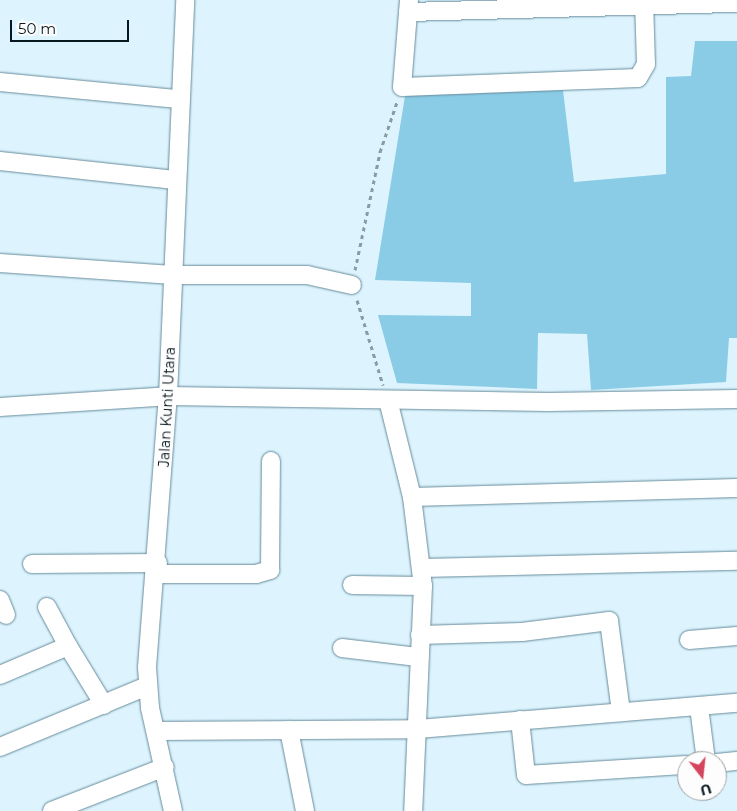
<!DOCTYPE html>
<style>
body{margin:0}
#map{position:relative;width:737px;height:811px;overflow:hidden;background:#ddf4fe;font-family:Montserrat,sans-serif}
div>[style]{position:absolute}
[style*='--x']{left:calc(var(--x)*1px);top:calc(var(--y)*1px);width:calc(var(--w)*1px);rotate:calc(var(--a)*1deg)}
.green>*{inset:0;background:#8acce6}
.path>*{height:3px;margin-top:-1.5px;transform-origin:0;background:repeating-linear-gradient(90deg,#889ca4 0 4px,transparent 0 8px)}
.roads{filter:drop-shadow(0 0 1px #668b9a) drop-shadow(0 0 1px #668b9a)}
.minor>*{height:18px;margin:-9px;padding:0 9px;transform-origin:9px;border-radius:9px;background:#fff}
span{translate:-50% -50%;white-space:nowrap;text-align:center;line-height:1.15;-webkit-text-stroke:4px #fdfdfd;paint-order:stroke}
.street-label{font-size:14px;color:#09181e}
.north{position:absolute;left:677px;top:751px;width:50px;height:50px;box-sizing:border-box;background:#fdfdfd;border:1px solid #9ba1a4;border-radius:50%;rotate:164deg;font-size:14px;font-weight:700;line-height:20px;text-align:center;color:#09181e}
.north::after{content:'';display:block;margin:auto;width:18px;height:22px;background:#d5455e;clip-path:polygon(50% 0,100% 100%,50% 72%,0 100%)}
.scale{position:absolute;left:10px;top:20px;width:119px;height:22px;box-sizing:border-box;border:2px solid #09181e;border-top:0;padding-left:6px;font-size:15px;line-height:18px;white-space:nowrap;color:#09181e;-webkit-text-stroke:4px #fdfdfd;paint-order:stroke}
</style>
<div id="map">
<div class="green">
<i style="clip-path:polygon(695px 41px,737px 41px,737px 338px,729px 338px,726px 382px,591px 390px,587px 334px,538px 333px,537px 389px,397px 383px,378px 315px,471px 316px,471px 283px,375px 280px,405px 96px,563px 90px,574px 182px,666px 174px,666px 77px,691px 76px)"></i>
</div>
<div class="path">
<i style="--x:355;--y:270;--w:121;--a:-78"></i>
<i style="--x:380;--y:152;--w:53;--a:-71.2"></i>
<i style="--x:357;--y:300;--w:89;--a:73"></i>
</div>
<div class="roads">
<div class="minor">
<i style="--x:409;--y:0;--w:87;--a:94.6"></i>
<i style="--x:402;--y:87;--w:236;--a:-2.2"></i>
<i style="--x:638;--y:78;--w:16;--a:-60"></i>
<i style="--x:646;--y:64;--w:64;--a:-91.8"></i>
<i style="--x:408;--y:12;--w:329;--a:-1.6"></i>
<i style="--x:0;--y:82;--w:179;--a:5.5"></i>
<i style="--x:0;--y:161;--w:176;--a:6.2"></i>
<i style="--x:0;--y:263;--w:173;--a:4"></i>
<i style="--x:173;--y:275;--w:134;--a:0"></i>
<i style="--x:307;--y:275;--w:46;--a:12.5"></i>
<i style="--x:388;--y:400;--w:100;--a:76.1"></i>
<i style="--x:412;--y:497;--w:90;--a:83"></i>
<i style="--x:423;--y:586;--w:225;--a:92.5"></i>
<i style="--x:0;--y:407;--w:168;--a:-3.7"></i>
<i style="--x:168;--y:396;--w:380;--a:0.9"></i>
<i style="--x:548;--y:402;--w:189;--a:-0.9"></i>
<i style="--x:412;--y:497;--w:325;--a:-1.6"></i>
<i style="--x:32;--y:564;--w:126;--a:-0.5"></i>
<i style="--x:422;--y:568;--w:315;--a:-1.3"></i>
<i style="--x:157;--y:574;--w:99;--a:0"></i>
<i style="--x:256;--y:574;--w:15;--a:-16"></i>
<i style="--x:270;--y:570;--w:109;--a:-89.5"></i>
<i style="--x:352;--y:585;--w:71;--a:0.8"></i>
<i style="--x:0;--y:600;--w:16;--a:68"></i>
<i style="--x:47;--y:607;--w:44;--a:61.7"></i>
<i style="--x:420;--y:635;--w:102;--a:-1.7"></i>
<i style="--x:522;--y:632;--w:88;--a:-7.2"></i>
<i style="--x:609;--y:621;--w:92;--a:82.5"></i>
<i style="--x:689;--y:640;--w:48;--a:-4.8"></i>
<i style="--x:342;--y:648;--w:76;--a:6.8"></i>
<i style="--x:0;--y:675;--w:74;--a:-23.1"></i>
<i style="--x:68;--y:646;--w:69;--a:58.6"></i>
<i style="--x:699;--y:707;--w:54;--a:82.6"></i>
<i style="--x:520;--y:720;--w:55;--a:83.8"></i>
<i style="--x:526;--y:775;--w:161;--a:-3.6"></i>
<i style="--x:289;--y:730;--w:83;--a:78.8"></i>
<i style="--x:156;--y:731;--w:262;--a:-0.4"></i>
<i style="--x:418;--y:729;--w:320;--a:-4.7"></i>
<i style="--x:0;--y:747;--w:159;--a:-22.5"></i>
<i style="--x:717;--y:763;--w:20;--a:-6"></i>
<i style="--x:52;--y:811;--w:121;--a:-21.3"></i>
<i style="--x:173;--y:811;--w:106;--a:-102.6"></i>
<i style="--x:150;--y:708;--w:41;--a:-94.2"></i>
<i style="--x:147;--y:667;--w:272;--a:-85.6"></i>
<i style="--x:168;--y:396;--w:396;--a:-87.5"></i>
</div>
</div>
<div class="street-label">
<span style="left:167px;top:407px;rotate:-87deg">Jalan Kunti Utara</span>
</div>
<div class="north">U</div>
<div class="scale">50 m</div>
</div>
